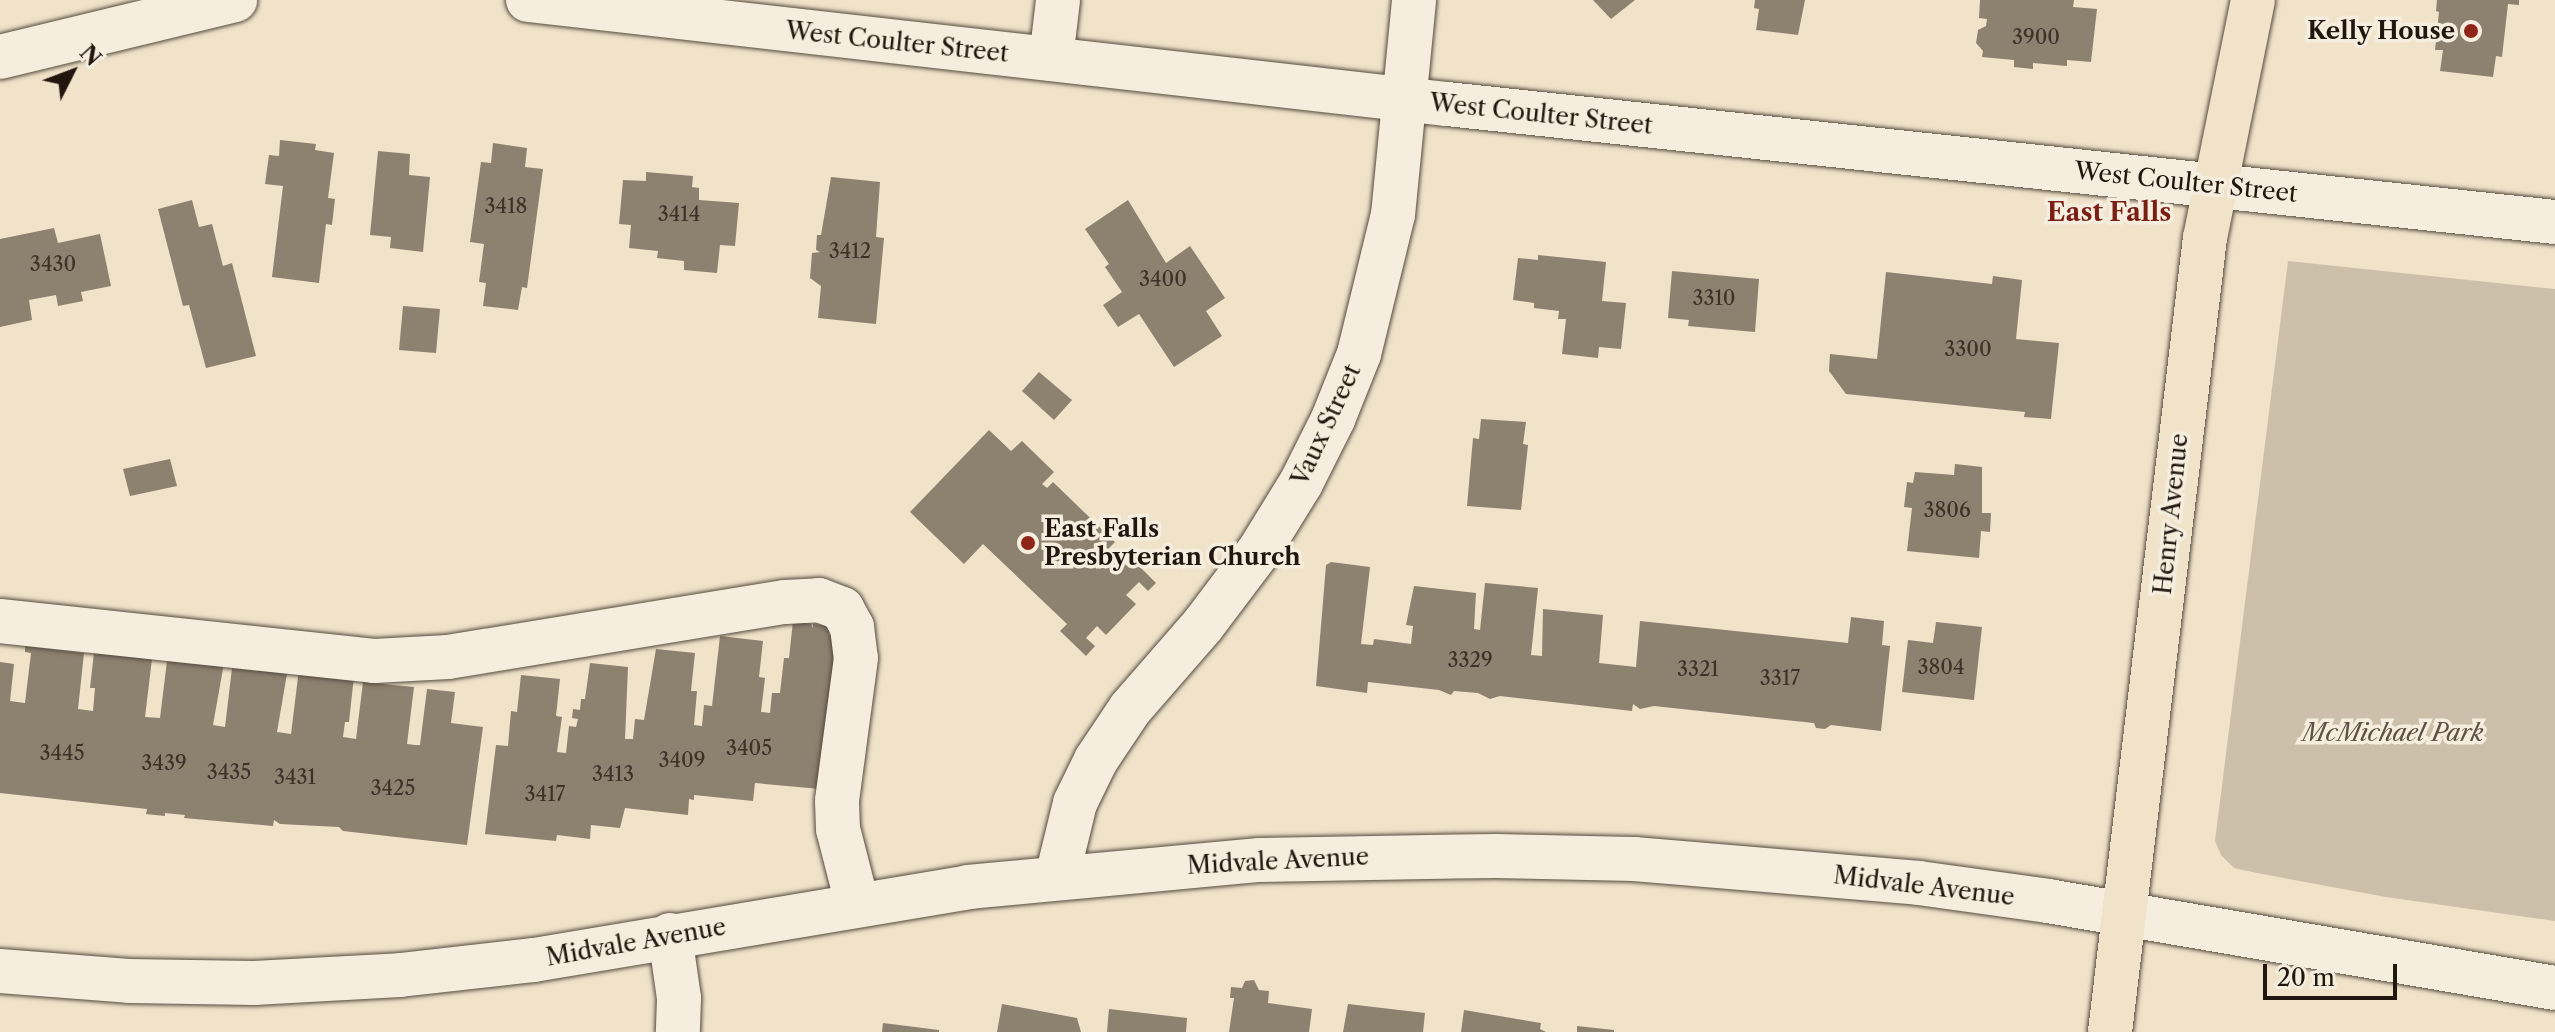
<!DOCTYPE html>
<style>
body{margin:0}
#map{position:relative;width:2555px;height:1032px;overflow:hidden;background:#f0e3ca;font-family:"Libre Caslon Text",serif}
div>[style]{position:absolute}
[style*='--x']{left:calc(var(--x)*1px);top:calc(var(--y)*1px);width:calc(var(--w)*1px);rotate:calc(var(--a)*1deg)}
.green>*{inset:0;background:#cdc0aa}
.building>*{inset:0;background:#8d8170}
.roads{filter:drop-shadow(0 0 2px #554a3e) drop-shadow(0 0 2px #554a3e)}
.minor>*{height:44px;margin:-22px;padding:0 22px;transform-origin:22px;border-radius:22px;background:#f5eddd}
.major>*{height:44px;margin:-22px;padding:0 22px;transform-origin:22px;border-radius:22px;background:#f0e3ca}
.dots>*{width:22px;height:22px;translate:-50% -50%;box-sizing:border-box;border:4px solid #f5eddd;border-radius:50%}
span{translate:-50% -50%;white-space:nowrap;text-align:center;line-height:1.15;-webkit-text-stroke:7px #f5eddd;paint-order:stroke}
.number-label{font-size:20px;color:#3c3227}
.number-label span{-webkit-text-stroke-width:0}
.poi-label{font-size:24px;color:#21170f;font-weight:700}
.right{translate:-100% -50%;text-align:right}
.left{translate:0 -50%;text-align:left}
.street-label{font-size:24px;color:#21170f}
.park-label{font-size:24px;color:#5d5245;font-style:italic}
.neighbourhood-label{font-size:26px;color:#7a1f14;font-weight:700}
.north{position:absolute;left:32px;top:32px;width:80px;height:80px;-webkit-text-stroke:6px #f5eddd;paint-order:stroke;rotate:48deg;font-size:22px;font-weight:700;line-height:32px;text-align:center;color:#21170f}
.north::after{content:'';display:block;margin:auto;width:28px;height:36px;background:#21170f;clip-path:polygon(50% 0,100% 100%,50% 72%,0 100%)}
.scale{position:absolute;left:2263px;top:964px;width:134px;height:36px;box-sizing:border-box;border:4px solid #21170f;border-top:0;padding-left:10px;font-size:24px;line-height:28px;white-space:nowrap;color:#21170f;-webkit-text-stroke:6px #f5eddd;paint-order:stroke}
</style>
<div id="map">
<div class="green">
<i style="clip-path:polygon(2288px 261px,2555px 289px,2555px 921px,2386px 897px,2257px 873px,2234px 868px,2221px 855px,2215px 841px)"></i>
</div>
<div class="building">
<i style="clip-path:polygon(1593px 0,1635px 0,1611px 19px)"></i>
<i style="clip-path:polygon(1755px 0,1805px 0,1798px 35px,1756px 30px,1759px 9px,1754px 8px)"></i>
<i style="clip-path:polygon(1980px 0,2074px 0,2073px 7px,2097px 9px,2091px 62px,2067px 60px,2067px 66px,2033px 63px,2033px 69px,2014px 67px,2014px 60px,1982px 57px,1983px 51px,1976px 43px,1978px 30px,1986px 26px,1987px 19px,1979px 18px)"></i>
<i style="clip-path:polygon(2437px 0,2519px 0,2519px 5px,2508px 4px,2502px 57px,2496px 56px,2493px 77px,2440px 71px,2443px 50px,2435px 50px,2439px 12px,2436px 11px)"></i>
<i style="clip-path:polygon(280px 140px,316px 144px,315px 150px,334px 153px,328px 198px,335px 199px,332px 225px,326px 224px,319px 283px,272px 277px,283px 186px,265px 184px,269px 155px,279px 156px)"></i>
<i style="clip-path:polygon(493px 143px,527px 148px,525px 167px,543px 169px,527px 288px,522px 287px,518px 310px,483px 306px,486px 283px,479px 282px,484px 244px,470px 242px,481px 162px,491px 163px)"></i>
<i style="clip-path:polygon(378px 151px,410px 154px,409px 175px,430px 177px,423px 252px,390px 248px,391px 237px,370px 235px)"></i>
<i style="clip-path:polygon(646px 172px,693px 176px,692px 187px,699px 188px,699px 200px,739px 203px,735px 246px,720px 245px,717px 273px,684px 270px,684px 261px,657px 258px,658px 251px,629px 248px,631px 225px,619px 224px,623px 180px,646px 181px)"></i>
<i style="clip-path:polygon(831px 177px,880px 182px,876px 237px,884px 238px,876px 324px,818px 318px,821px 286px,810px 278px,812px 253px,820px 252px,816px 250px,817px 235px,821px 235px)"></i>
<i style="clip-path:polygon(192px 200px,199px 227px,212px 224px,223px 266px,232px 263px,256px 356px,206px 368px,189px 305px,183px 306px,158px 209px)"></i>
<i style="clip-path:polygon(1128px 200px,1166px 263px,1190px 246px,1225px 298px,1206px 311px,1222px 336px,1174px 367px,1139px 314px,1118px 327px,1103px 305px,1122px 292px,1105px 267px,1109px 264px,1085px 229px)"></i>
<i style="clip-path:polygon(54px 228px,58px 243px,100px 234px,111px 286px,81px 292px,83px 301px,58px 306px,56px 295px,29px 300px,32px 320px,0 327px,0 239px)"></i>
<i style="clip-path:polygon(1538px 255px,1606px 262px,1602px 301px,1626px 303px,1621px 349px,1599px 347px,1598px 358px,1562px 354px,1566px 319px,1558px 319px,1559px 311px,1534px 308px,1534px 303px,1513px 300px,1518px 258px,1538px 260px)"></i>
<i style="clip-path:polygon(1672px 271px,1759px 279px,1755px 332px,1688px 326px,1689px 320px,1668px 318px)"></i>
<i style="clip-path:polygon(1886px 272px,1992px 284px,1993px 276px,2022px 280px,2016px 339px,2059px 343px,2051px 419px,2024px 417px,2025px 412px,1846px 394px,1829px 371px,1830px 354px,1877px 359px)"></i>
<i style="clip-path:polygon(403px 306px,440px 309px,436px 353px,399px 350px)"></i>
<i style="clip-path:polygon(1039px 372px,1072px 400px,1054px 420px,1022px 391px)"></i>
<i style="clip-path:polygon(1481px 419px,1526px 422px,1523px 444px,1528px 445px,1521px 510px,1467px 506px,1473px 438px,1479px 439px)"></i>
<i style="clip-path:polygon(989px 430px,1011px 451px,1022px 441px,1054px 472px,1042px 484px,1047px 488px,1053px 482px,1115px 542px,1109px 548px,1127px 566px,1133px 560px,1156px 583px,1148px 591px,1139px 582px,1126px 595px,1136px 604px,1106px 635px,1097px 626px,1086px 638px,1095px 646px,1086px 656px,1060px 631px,1067px 624px,983px 544px,964px 564px,910px 512px)"></i>
<i style="clip-path:polygon(170px 459px,177px 486px,130px 496px,123px 469px)"></i>
<i style="clip-path:polygon(1955px 464px,1982px 467px,1982px 513px,1991px 513px,1990px 532px,1981px 531px,1979px 558px,1907px 551px,1912px 508px,1904px 507px,1907px 482px,1913px 483px,1915px 472px,1954px 475px)"></i>
<i style="clip-path:polygon(1331px 562px,1370px 567px,1361px 644px,1373px 645px,1374px 639px,1411px 644px,1413px 626px,1406px 625px,1414px 586px,1476px 593px,1474px 629px,1480px 630px,1485px 583px,1538px 588px,1531px 655px,1542px 656px,1543px 609px,1603px 615px,1599px 663px,1636px 667px,1640px 621px,1848px 643px,1851px 617px,1884px 621px,1882px 645px,1890px 646px,1881px 731px,1831px 725px,1825px 729px,1816px 728px,1814px 723px,1654px 706px,1640px 709px,1633px 704px,1632px 711px,1500px 696px,1490px 699px,1478px 693px,1454px 691px,1451px 695px,1439px 690px,1368px 682px,1367px 693px,1316px 686px,1326px 565px)"></i>
<i style="clip-path:polygon(793px 621px,811px 624px,813px 628px,813px 624px,830px 626px,829px 635px,846px 637px,820px 789px,755px 783px,753px 801px,694px 795px,694px 800px,689px 799px,688px 815px,625px 808px,620px 828px,591px 825px,590px 839px,557px 835px,556px 841px,485px 834px,496px 745px,508px 746px,511px 711px,517px 712px,521px 675px,560px 679px,556px 716px,562px 717px,557px 752px,566px 753px,569px 726px,576px 727px,578px 719px,572px 718px,573px 709px,580px 710px,581px 699px,585px 699px,590px 663px,628px 667px,625px 739px,633px 739px,635px 719px,644px 720px,656px 649px,695px 653px,691px 691px,697px 691px,694px 725px,702px 726px,704px 705px,712px 706px,720px 636px,763px 641px,759px 677px,765px 678px,761px 712px,770px 713px,772px 693px,780px 693px,784px 658px,789px 658px)"></i>
<i style="clip-path:polygon(1936px 622px,1982px 627px,1974px 700px,1902px 692px,1908px 640px,1933px 643px)"></i>
<i style="clip-path:polygon(25px 646px,84px 653px,78px 709px,93px 711px,95px 688px,90px 688px,94px 652px,152px 659px,145px 717px,160px 718px,167px 661px,193px 664px,194px 659px,224px 663px,213px 725px,225px 727px,232px 668px,258px 671px,259px 664px,288px 668px,277px 732px,291px 734px,299px 669px,354px 676px,349px 722px,345px 722px,343px 737px,356px 739px,363px 682px,414px 687px,407px 744px,415px 745px,420px 745px,427px 689px,455px 692px,451px 723px,483px 727px,467px 845px,343px 831px,339px 827px,280px 824px,274px 820px,273px 826px,184px 818px,185px 815px,165px 813px,165px 816px,146px 814px,147px 809px,0 793px,0 662px,14px 664px,10px 701px,25px 703px,31px 653px,25px 652px)"></i>
<i style="clip-path:polygon(1254px 980px,1259px 990px,1269px 991px,1268px 1003px,1312px 1009px,1309px 1032px,1229px 1032px,1234px 998px,1230px 998px,1231px 987px,1242px 988px,1245px 981px)"></i>
<i style="clip-path:polygon(1002px 1004px,1077px 1018px,1081px 1032px,997px 1032px)"></i>
<i style="clip-path:polygon(1348px 1004px,1425px 1013px,1423px 1032px,1343px 1032px)"></i>
<i style="clip-path:polygon(1109px 1009px,1187px 1018px,1186px 1032px,1107px 1032px)"></i>
<i style="clip-path:polygon(1464px 1010px,1541px 1023px,1540px 1029px,1546px 1032px,1461px 1032px)"></i>
<i style="clip-path:polygon(883px 1023px,939px 1030px,939px 1032px,882px 1032px)"></i>
<i style="clip-path:polygon(1577px 1026px,1614px 1030px,1614px 1032px,1577px 1032px)"></i>
</div>
<div class="roads">
<div class="minor">
<i style="--x:528;--y:0;--w:925;--a:6.46"></i>
<i style="--x:1447;--y:104;--w:1114;--a:6.08"></i>
<i style="--x:0;--y:57;--w:242;--a:-13.6"></i>
<i style="--x:1051;--y:59;--w:59;--a:-83.2"></i>
<i style="--x:0;--y:621;--w:376;--a:6.1"></i>
<i style="--x:374;--y:661;--w:74;--a:-3.1"></i>
<i style="--x:448;--y:657;--w:341;--a:-9.3"></i>
<i style="--x:785;--y:602;--w:34;--a:-3"></i>
<i style="--x:819;--y:600;--w:25;--a:21"></i>
<i style="--x:842;--y:609;--w:21;--a:61"></i>
<i style="--x:852;--y:627;--w:31;--a:83"></i>
<i style="--x:856;--y:658;--w:144;--a:97.6"></i>
<i style="--x:837;--y:801;--w:28;--a:88"></i>
<i style="--x:838;--y:829;--w:76;--a:75.6"></i>
<i style="--x:1057;--y:877;--w:76;--a:-76.3"></i>
<i style="--x:1075;--y:803;--w:48;--a:-64"></i>
<i style="--x:1096;--y:760;--w:61;--a:-56.3"></i>
<i style="--x:1130;--y:709;--w:111;--a:-49"></i>
<i style="--x:1203;--y:625;--w:93;--a:-52.9"></i>
<i style="--x:1259;--y:551;--w:80;--a:-58.3"></i>
<i style="--x:1301;--y:483;--w:72;--a:-63.4"></i>
<i style="--x:1333;--y:419;--w:70;--a:-68.2"></i>
<i style="--x:1359;--y:354;--w:143;--a:-76.3"></i>
<i style="--x:1393;--y:215;--w:216;--a:-84.4"></i>
<i style="--x:670;--y:935;--w:64;--a:81.9"></i>
<i style="--x:679;--y:998;--w:34;--a:92"></i>
<i style="--x:0;--y:971;--w:129;--a:4.4"></i>
<i style="--x:129;--y:981;--w:125;--a:0.9"></i>
<i style="--x:254;--y:983;--w:146;--a:-3.1"></i>
<i style="--x:400;--y:975;--w:135;--a:-6.4"></i>
<i style="--x:534;--y:960;--w:440;--a:-9.5"></i>
<i style="--x:968;--y:887;--w:293;--a:-5.3"></i>
<i style="--x:1260;--y:860;--w:236;--a:-1"></i>
<i style="--x:1496;--y:856;--w:138;--a:1.2"></i>
<i style="--x:1634;--y:859;--w:286;--a:4.8"></i>
<i style="--x:1919;--y:883;--w:130;--a:7.9"></i>
<i style="--x:2048;--y:901;--w:514;--a:9.74"></i>
</div>
<div class="major">
<i style="--x:2110;--y:1032;--w:800;--a:-83.18"></i>
<i style="--x:2205;--y:238;--w:243;--a:-78.6"></i>
</div>
</div>
<div class="dots">
<i style="left:2471px;top:31px;background:#8f2418"></i>
<i style="left:1028px;top:543px;background:#8f2418"></i>
</div>
<div class="number-label">
<span style="left:2036px;top:37px">3900</span>
<span style="left:506px;top:206px">3418</span>
<span style="left:679px;top:214px">3414</span>
<span style="left:850px;top:251px">3412</span>
<span style="left:53px;top:264px">3430</span>
<span style="left:1163px;top:279px">3400</span>
<span style="left:1714px;top:298px">3310</span>
<span style="left:1968px;top:349px">3300</span>
<span style="left:1947px;top:510px">3806</span>
<span style="left:1470px;top:660px">3329</span>
<span style="left:1941px;top:667px">3804</span>
<span style="left:1698px;top:669px">3321</span>
<span style="left:1780px;top:678px">3317</span>
<span style="left:749px;top:748px">3405</span>
<span style="left:62px;top:753px">3445</span>
<span style="left:682px;top:760px">3409</span>
<span style="left:164px;top:763px">3439</span>
<span style="left:229px;top:772px">3435</span>
<span style="left:613px;top:774px">3413</span>
<span style="left:295px;top:777px">3431</span>
<span style="left:393px;top:788px">3425</span>
<span style="left:545px;top:794px">3417</span>
</div>
<div class="poi-label">
<span class="right" style="left:2455px;top:31px">Kelly House</span>
<span class="left" style="left:1044px;top:543px">East Falls<br>Presbyterian Church</span>
</div>
<div class="street-label">
<span style="left:897px;top:42px;rotate:6deg">West Coulter Street</span>
<span style="left:1541px;top:114px;rotate:6deg">West Coulter Street</span>
<span style="left:2186px;top:182px;rotate:6deg">West Coulter Street</span>
<span style="left:1326px;top:425px;rotate:-65deg">Vaux Street</span>
<span style="left:2171px;top:514px;rotate:-84deg">Henry Avenue</span>
<span style="left:1278px;top:861px;rotate:-3deg">Midvale Avenue</span>
<span style="left:1924px;top:886px;rotate:7deg">Midvale Avenue</span>
<span style="left:636px;top:942px;rotate:-10deg">Midvale Avenue</span>
</div>
<div class="park-label">
<span style="left:2393px;top:733px">McMichael Park</span>
</div>
<div class="neighbourhood-label">
<span style="left:2109px;top:213px">East Falls</span>
</div>
<div class="north">N</div>
<div class="scale">20 m</div>
</div>
